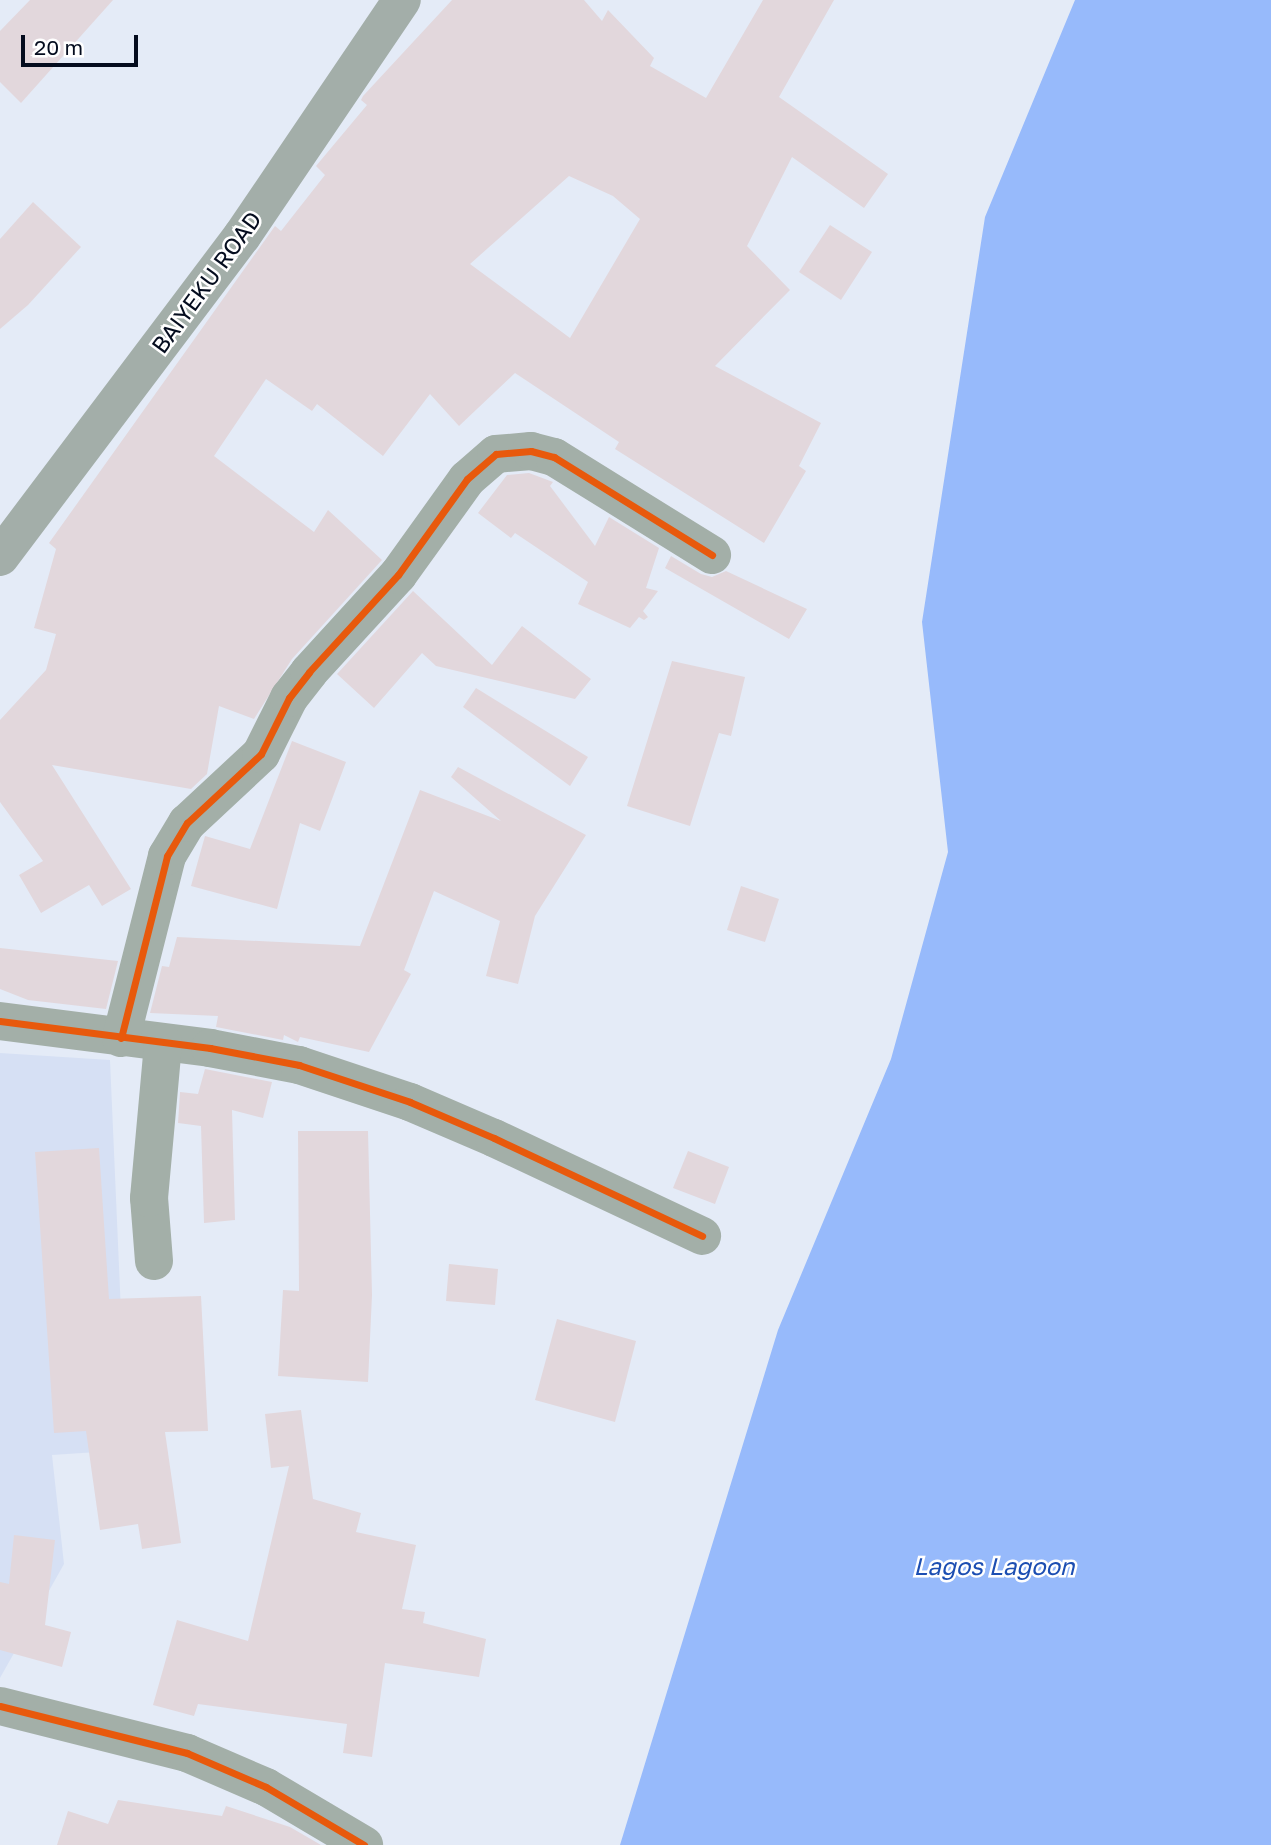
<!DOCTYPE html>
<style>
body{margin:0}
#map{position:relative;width:1271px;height:1845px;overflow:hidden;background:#e4ebf7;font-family:"Golos Text",sans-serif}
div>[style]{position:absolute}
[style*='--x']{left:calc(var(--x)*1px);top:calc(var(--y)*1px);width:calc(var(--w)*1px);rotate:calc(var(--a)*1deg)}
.built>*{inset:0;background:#d6e0f4}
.water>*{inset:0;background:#97bafb}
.building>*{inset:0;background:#e2d7dc}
.minor>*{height:38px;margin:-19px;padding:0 19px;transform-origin:19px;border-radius:19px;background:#a3afa8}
.secondary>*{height:38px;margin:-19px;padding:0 19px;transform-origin:19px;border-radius:19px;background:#a3aea9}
.cycleway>*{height:7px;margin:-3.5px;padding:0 3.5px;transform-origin:3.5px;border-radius:3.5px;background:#e8590c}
span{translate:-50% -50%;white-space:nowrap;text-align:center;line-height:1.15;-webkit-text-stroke:5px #fff;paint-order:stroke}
.street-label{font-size:23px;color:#040c1e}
.water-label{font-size:24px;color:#1c4eb2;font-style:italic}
.scale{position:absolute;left:21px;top:35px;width:117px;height:32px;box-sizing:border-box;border:4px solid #040c1e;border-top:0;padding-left:9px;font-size:21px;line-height:24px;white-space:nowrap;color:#040c1e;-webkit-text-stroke:5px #fff;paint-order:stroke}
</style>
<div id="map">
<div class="built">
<i style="clip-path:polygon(0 1053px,110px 1060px,127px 1450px,52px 1455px,64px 1564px,0 1678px)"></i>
</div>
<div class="water">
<i style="clip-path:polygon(1075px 0,1271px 0,1271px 1845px,620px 1845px,778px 1330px,891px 1059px,948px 852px,922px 622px,985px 217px)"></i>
</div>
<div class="building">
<i style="clip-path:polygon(30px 0,113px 0,21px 103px,0 82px,0 31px)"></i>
<i style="clip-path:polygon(evenodd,452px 0,584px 0,602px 21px,608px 10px,654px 58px,650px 66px,706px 98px,763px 0,834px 0,779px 97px,888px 174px,864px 208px,792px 157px,747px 246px,790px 290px,715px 366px,821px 423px,799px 466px,806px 471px,764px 543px,615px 449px,619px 442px,515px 373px,459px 426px,430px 394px,383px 456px,317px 404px,312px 411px,266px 379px,214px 456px,314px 532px,328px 510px,382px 560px,292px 659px,254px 719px,219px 706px,207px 774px,191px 789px,52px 765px,131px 889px,102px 906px,89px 885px,41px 913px,19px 875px,43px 861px,0 802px,0 720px,46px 670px,56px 634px,34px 628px,56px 549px,49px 543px,275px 226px,281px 231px,325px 175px,316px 166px,367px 105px,361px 100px,363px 96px,452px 0,569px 176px,613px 196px,640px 219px,570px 338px,470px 264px,569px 176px)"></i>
<i style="clip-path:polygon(33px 202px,81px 247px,28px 305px,0 329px,0 239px)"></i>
<i style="clip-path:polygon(830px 225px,872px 252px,841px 300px,799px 272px)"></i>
<i style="clip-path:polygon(529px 473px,553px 482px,550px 486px,595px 546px,609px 517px,659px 548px,646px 588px,658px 591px,643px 611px,648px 617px,644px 620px,639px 617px,630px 628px,578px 604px,588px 582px,515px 533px,511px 538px,478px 513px,507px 475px)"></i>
<i style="clip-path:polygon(671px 556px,701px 574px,712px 577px,726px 571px,807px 609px,789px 639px,665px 568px)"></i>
<i style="clip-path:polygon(413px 591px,492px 665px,522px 626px,591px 679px,575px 699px,436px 666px,422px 653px,374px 708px,337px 674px)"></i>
<i style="clip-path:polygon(672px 661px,745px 677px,731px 736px,719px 733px,690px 826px,627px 806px)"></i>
<i style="clip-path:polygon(476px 688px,588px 757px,570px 786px,463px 707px)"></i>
<i style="clip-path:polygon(292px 741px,346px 762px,320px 831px,300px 823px,277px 909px,191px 886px,205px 836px,250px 849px)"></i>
<i style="clip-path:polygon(458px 767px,586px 835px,535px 916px,518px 984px,486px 976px,500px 921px,434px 891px,404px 970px,411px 974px,369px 1052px,300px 1037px,298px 1042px,284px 1035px,283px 1040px,216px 1027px,218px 1016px,150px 1013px,162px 966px,169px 967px,177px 937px,360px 946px,420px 790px,501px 821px,451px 777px)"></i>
<i style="clip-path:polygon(741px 886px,779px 899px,765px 942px,727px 930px)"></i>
<i style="clip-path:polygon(0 948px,118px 961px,106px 1009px,28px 1000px,0 989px)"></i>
<i style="clip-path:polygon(205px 1069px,272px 1082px,263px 1118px,232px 1110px,235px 1220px,204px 1223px,201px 1126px,178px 1123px,180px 1092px,198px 1094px)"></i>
<i style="clip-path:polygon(298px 1131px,368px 1131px,372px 1295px,368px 1382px,278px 1376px,283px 1290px,299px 1291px)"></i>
<i style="clip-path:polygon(99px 1148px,109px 1299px,201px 1296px,208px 1431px,165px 1432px,181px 1543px,142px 1549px,138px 1524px,100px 1530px,86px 1431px,54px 1433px,35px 1152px)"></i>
<i style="clip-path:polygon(688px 1151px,729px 1167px,715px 1204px,673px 1188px)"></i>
<i style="clip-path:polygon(449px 1264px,498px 1269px,495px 1305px,446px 1301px)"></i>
<i style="clip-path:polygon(557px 1319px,636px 1341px,615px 1422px,535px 1400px)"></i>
<i style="clip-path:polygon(301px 1410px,313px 1499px,361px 1513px,356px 1532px,416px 1545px,402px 1609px,425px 1612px,423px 1623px,486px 1639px,479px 1677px,385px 1663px,372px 1757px,343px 1753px,347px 1724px,198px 1704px,194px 1716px,153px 1705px,177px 1620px,248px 1641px,289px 1466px,271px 1468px,265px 1414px)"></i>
<i style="clip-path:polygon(14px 1535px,55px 1540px,45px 1625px,71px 1632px,62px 1667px,0 1650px,0 1582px,9px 1584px)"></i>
<i style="clip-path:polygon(118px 1800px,222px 1816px,226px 1806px,290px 1827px,321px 1845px,57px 1845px,68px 1811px,108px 1824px)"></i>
</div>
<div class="minor">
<i style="--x:0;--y:1021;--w:212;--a:7.3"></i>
<i style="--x:210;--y:1048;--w:91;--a:10.8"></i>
<i style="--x:299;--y:1065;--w:117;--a:18.4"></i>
<i style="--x:410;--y:1102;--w:91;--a:23.2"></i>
<i style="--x:494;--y:1138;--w:230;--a:25.2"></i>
<i style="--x:121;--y:1038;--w:188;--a:-75.8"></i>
<i style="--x:167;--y:856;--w:39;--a:-59"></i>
<i style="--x:187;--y:823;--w:101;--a:-43"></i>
<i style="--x:261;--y:754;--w:63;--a:-63.4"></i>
<i style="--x:289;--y:698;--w:33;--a:-52"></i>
<i style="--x:309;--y:672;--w:132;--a:-47.5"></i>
<i style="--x:398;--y:575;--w:118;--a:-54.3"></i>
<i style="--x:467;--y:479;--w:38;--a:-41"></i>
<i style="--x:496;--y:454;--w:35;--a:-5"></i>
<i style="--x:531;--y:451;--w:24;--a:15"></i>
<i style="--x:554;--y:457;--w:186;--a:31.8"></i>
<i style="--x:154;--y:1261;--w:63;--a:-94.5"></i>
<i style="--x:149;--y:1198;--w:156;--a:-84.8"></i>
<i style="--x:0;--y:1706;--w:193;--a:14.1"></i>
<i style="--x:187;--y:1753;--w:86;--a:23.3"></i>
<i style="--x:266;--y:1787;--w:114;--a:30.6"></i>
</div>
<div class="secondary">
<i style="--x:0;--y:557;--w:402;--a:-53"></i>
<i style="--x:242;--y:236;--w:285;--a:-55.9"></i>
</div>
<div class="cycleway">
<i style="--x:0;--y:1021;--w:212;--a:7.3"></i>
<i style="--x:210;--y:1048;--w:91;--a:10.8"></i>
<i style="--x:299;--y:1065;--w:117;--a:18.4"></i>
<i style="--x:410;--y:1102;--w:91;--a:23.2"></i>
<i style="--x:494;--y:1138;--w:230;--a:25.2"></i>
<i style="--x:121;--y:1038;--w:188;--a:-75.8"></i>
<i style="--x:167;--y:856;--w:39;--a:-59"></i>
<i style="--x:187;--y:823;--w:101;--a:-43"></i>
<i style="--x:261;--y:754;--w:63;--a:-63.4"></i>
<i style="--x:289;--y:698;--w:33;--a:-52"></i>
<i style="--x:309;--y:672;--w:132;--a:-47.5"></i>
<i style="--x:398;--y:575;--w:118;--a:-54.3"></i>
<i style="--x:467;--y:479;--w:38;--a:-41"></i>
<i style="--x:496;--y:454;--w:35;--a:-5"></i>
<i style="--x:531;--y:451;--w:24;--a:15"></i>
<i style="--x:554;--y:457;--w:186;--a:31.8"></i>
<i style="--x:0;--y:1706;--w:193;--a:14.1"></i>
<i style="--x:187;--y:1753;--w:86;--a:23.3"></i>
<i style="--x:266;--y:1787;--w:114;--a:30.6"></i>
</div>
<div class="street-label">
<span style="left:206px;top:282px;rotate:-54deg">BAIYEKU ROAD</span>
</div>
<div class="water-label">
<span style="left:994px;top:1566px">Lagos Lagoon</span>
</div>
<div class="scale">20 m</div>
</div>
